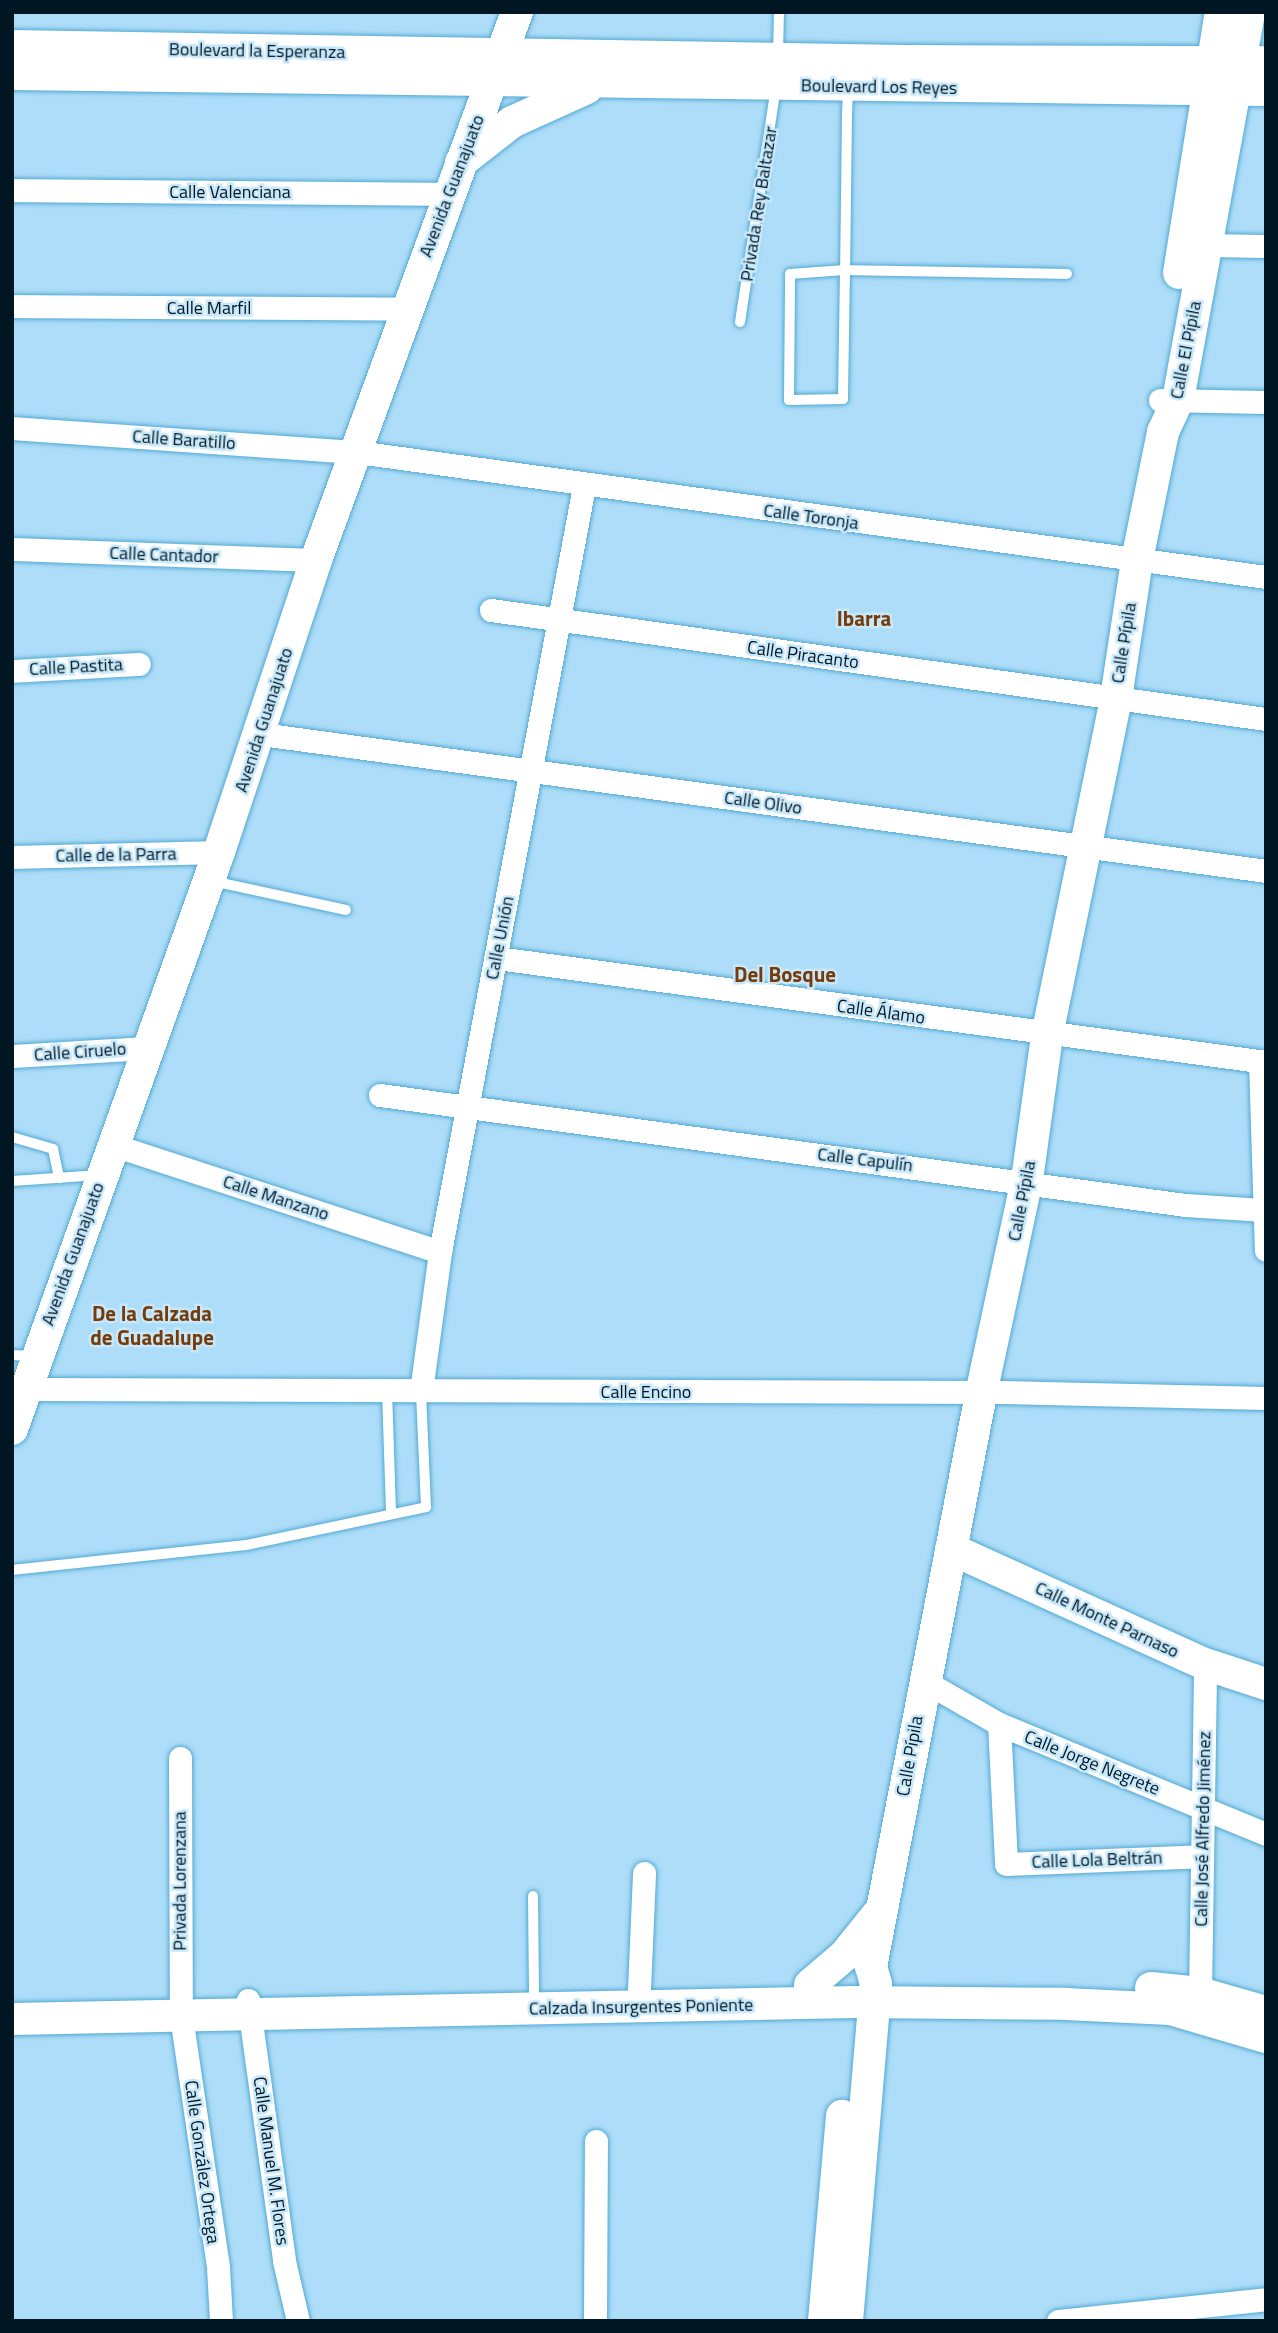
<!DOCTYPE html>
<meta charset="utf-8">
<style>
body{margin:0}
#map{position:relative;width:1278px;height:2333px;overflow:hidden;background:#adddf8;font-family:"Titillium Web",sans-serif}
div>[style]{position:absolute}
[style*='--x']{left:calc(var(--x)*1px);top:calc(var(--y)*1px);width:calc(var(--w)*1px);rotate:calc(var(--a)*1deg)}
.roads{filter:drop-shadow(0 0 2px #53a9d4) drop-shadow(0 0 2px #53a9d4)}
.lane>*{height:10px;margin:-5px;padding:0 5px;transform-origin:5px;border-radius:5px;background:#fff}
.street>*{height:23px;margin:-11.5px;padding:0 11.5px;transform-origin:11.5px;border-radius:11.5px;background:#fff}
.secondary>*{height:32px;margin:-16px;padding:0 16px;transform-origin:16px;border-radius:16px;background:#fff}
span{translate:-50% -50%;white-space:nowrap;text-align:center;line-height:1.15;-webkit-text-stroke:5px #c8e8fa;paint-order:stroke}
.street-label{font-size:18px;color:#001723}
.quarter-label{font-size:21px;color:#763b0b;font-weight:700}
.frame{position:absolute;inset:0;border:14px solid #001723;pointer-events:none}
</style>
<div id="map">
<div class="roads">
<div class="lane">
<i style="--x:778;--y:55;--w:43;--a:-88.7"></i>
<i style="--x:848;--y:87;--w:27;--a:92"></i>
<i style="--x:847;--y:114;--w:156;--a:90.7"></i>
<i style="--x:845;--y:270;--w:129;--a:90.9"></i>
<i style="--x:843;--y:399;--w:54;--a:178.9"></i>
<i style="--x:789;--y:400;--w:126;--a:-89.5"></i>
<i style="--x:790;--y:274;--w:55;--a:-4.2"></i>
<i style="--x:845;--y:270;--w:222;--a:1"></i>
<i style="--x:740;--y:322;--w:237;--a:-81.3"></i>
<i style="--x:212;--y:881;--w:137;--a:12.2"></i>
<i style="--x:12;--y:1137;--w:43;--a:16.3"></i>
<i style="--x:53;--y:1149;--w:30;--a:78"></i>
<i style="--x:12;--y:1181;--w:88;--a:-3.9"></i>
<i style="--x:12;--y:1355;--w:22;--a:3"></i>
<i style="--x:387;--y:1391;--w:123;--a:88.1"></i>
<i style="--x:12;--y:1570;--w:235;--a:-6.1"></i>
<i style="--x:246;--y:1545;--w:184;--a:-11.9"></i>
<i style="--x:426;--y:1507;--w:116;--a:-92.5"></i>
<i style="--x:533;--y:1896;--w:97;--a:89.4"></i>
</div>
<div class="street">
<i style="--x:12;--y:190;--w:436;--a:0.5"></i>
<i style="--x:1205;--y:245;--w:61;--a:0.9"></i>
<i style="--x:12;--y:306;--w:395;--a:0.4"></i>
<i style="--x:1160;--y:400;--w:106;--a:1.1"></i>
<i style="--x:12;--y:428;--w:346;--a:4"></i>
<i style="--x:357;--y:452;--w:918;--a:7.83"></i>
<i style="--x:12;--y:549;--w:304;--a:2.1"></i>
<i style="--x:491;--y:610;--w:783;--a:8.01"></i>
<i style="--x:12;--y:671;--w:127;--a:-3.2"></i>
<i style="--x:261;--y:734;--w:1014;--a:7.76"></i>
<i style="--x:12;--y:857;--w:207;--a:-1.4"></i>
<i style="--x:497;--y:958;--w:776;--a:7.7"></i>
<i style="--x:12;--y:1056;--w:136;--a:-3.4"></i>
<i style="--x:1260;--y:1061;--w:189;--a:88.2"></i>
<i style="--x:380;--y:1095;--w:812;--a:7.78"></i>
<i style="--x:1185;--y:1205;--w:79;--a:3.6"></i>
<i style="--x:113;--y:1145;--w:344;--a:18.1"></i>
<i style="--x:25;--y:1389;--w:978;--a:0.18"></i>
<i style="--x:1003;--y:1392;--w:263;--a:1.3"></i>
<i style="--x:421;--y:1391;--w:140;--a:-82.2"></i>
<i style="--x:440;--y:1252;--w:779;--a:-79.35"></i>
<i style="--x:924;--y:1681;--w:86;--a:29.8"></i>
<i style="--x:999;--y:1724;--w:289;--a:22.4"></i>
<i style="--x:999;--y:1724;--w:140;--a:87.1"></i>
<i style="--x:1006;--y:1864;--w:195;--a:-2.3"></i>
<i style="--x:180;--y:1758;--w:258;--a:89.8"></i>
<i style="--x:181;--y:2016;--w:254;--a:81.6"></i>
<i style="--x:218;--y:2267;--w:54;--a:86.8"></i>
<i style="--x:639;--y:1989;--w:116;--a:-87.5"></i>
<i style="--x:1200;--y:1993;--w:329;--a:-89.1"></i>
<i style="--x:248;--y:2000;--w:263;--a:82.1"></i>
<i style="--x:284;--y:2261;--w:62;--a:76.9"></i>
<i style="--x:595;--y:2321;--w:180;--a:-89.7"></i>
<i style="--x:1058;--y:2321;--w:209;--a:-6"></i>
</div>
<div class="secondary">
<i style="--x:12;--y:46;--w:893;--a:0.96"></i>
<i style="--x:905;--y:61;--w:361;--a:0.2"></i>
<i style="--x:12;--y:74;--w:1254;--a:0.73"></i>
<i style="--x:461;--y:162;--w:65;--a:-38.1"></i>
<i style="--x:512;--y:122;--w:82;--a:-24.4"></i>
<i style="--x:1179;--y:273;--w:264;--a:-80.9"></i>
<i style="--x:12;--y:1429;--w:613;--a:-70.26"></i>
<i style="--x:219;--y:852;--w:308;--a:-71.6"></i>
<i style="--x:316;--y:560;--w:584;--a:-69.86"></i>
<i style="--x:951;--y:1549;--w:279;--a:24.4"></i>
<i style="--x:1205;--y:1664;--w:64;--a:18.2"></i>
<i style="--x:810;--y:1985;--w:46;--a:-40.6"></i>
<i style="--x:845;--y:1955;--w:51;--a:-51.3"></i>
<i style="--x:1151;--y:1988;--w:49;--a:5.8"></i>
<i style="--x:1200;--y:1993;--w:69;--a:16.1"></i>
<i style="--x:12;--y:2019;--w:842;--a:-1.16"></i>
<i style="--x:854;--y:2002;--w:212;--a:0.5"></i>
<i style="--x:1066;--y:2004;--w:104;--a:2.8"></i>
<i style="--x:1170;--y:2009;--w:100;--a:16.3"></i>
<i style="--x:824;--y:2321;--w:206;--a:-85"></i>
<i style="--x:847;--y:2321;--w:338;--a:-85.1"></i>
<i style="--x:876;--y:1984;--w:18;--a:-106"></i>
<i style="--x:871;--y:1967;--w:583;--a:-79.13"></i>
<i style="--x:981;--y:1394;--w:219;--a:-77.9"></i>
<i style="--x:1027;--y:1180;--w:146;--a:-82.1"></i>
<i style="--x:1047;--y:1035;--w:344;--a:-78.4"></i>
<i style="--x:1116;--y:698;--w:140;--a:-81.3"></i>
<i style="--x:1137;--y:560;--w:131;--a:-78.5"></i>
<i style="--x:1163;--y:432;--w:35;--a:-65"></i>
<i style="--x:1178;--y:400;--w:394;--a:-79.6"></i>
</div>
</div>
<div class="street-label">
<span style="left:257px;top:51px;rotate:1deg">Boulevard la Esperanza</span>
<span style="left:879px;top:87px;rotate:1deg">Boulevard Los Reyes</span>
<span style="left:452px;top:186px;rotate:-69deg">Avenida Guanajuato</span>
<span style="left:230px;top:192px">Calle Valenciana</span>
<span style="left:759px;top:204px;rotate:-81deg">Privada Rey Baltazar</span>
<span style="left:209px;top:308px">Calle Marfil</span>
<span style="left:1186px;top:350px;rotate:-79deg">Calle El Pípila</span>
<span style="left:184px;top:440px;rotate:4deg">Calle Baratillo</span>
<span style="left:811px;top:517px;rotate:8deg">Calle Toronja</span>
<span style="left:164px;top:555px;rotate:2deg">Calle Cantador</span>
<span style="left:1124px;top:643px;rotate:-81deg">Calle Pípila</span>
<span style="left:803px;top:655px;rotate:8deg">Calle Piracanto</span>
<span style="left:76px;top:667px;rotate:-3deg">Calle Pastita</span>
<span style="left:264px;top:720px;rotate:-72deg">Avenida Guanajuato</span>
<span style="left:763px;top:803px;rotate:8deg">Calle Olivo</span>
<span style="left:116px;top:855px;rotate:-1deg">Calle de la Parra</span>
<span style="left:500px;top:938px;rotate:-79deg">Calle Unión</span>
<span style="left:881px;top:1012px;rotate:8deg">Calle Álamo</span>
<span style="left:80px;top:1052px;rotate:-4deg">Calle Ciruelo</span>
<span style="left:865px;top:1160px;rotate:7deg">Calle Capulín</span>
<span style="left:276px;top:1198px;rotate:18deg">Calle Manzano</span>
<span style="left:1022px;top:1201px;rotate:-79deg">Calle Pípila</span>
<span style="left:73px;top:1254px;rotate:-70deg">Avenida Guanajuato</span>
<span style="left:646px;top:1392px">Calle Encino</span>
<span style="left:1107px;top:1620px;rotate:25deg">Calle Monte Parnaso</span>
<span style="left:910px;top:1756px;rotate:-80deg">Calle Pípila</span>
<span style="left:1092px;top:1763px;rotate:22deg">Calle Jorge Negrete</span>
<span style="left:1203px;top:1829px;rotate:-89deg">Calle José Alfredo Jiménez</span>
<span style="left:1097px;top:1860px;rotate:-2deg">Calle Lola Beltrán</span>
<span style="left:180px;top:1881px;rotate:-90deg">Privada Lorenzana</span>
<span style="left:641px;top:2007px;rotate:-1deg">Calzada Insurgentes Poniente</span>
<span style="left:271px;top:2161px;rotate:82deg">Calle Manuel M. Flores</span>
<span style="left:202px;top:2162px;rotate:82deg">Calle González Ortega</span>
</div>
<div class="quarter-label">
<span style="left:864px;top:618px">Ibarra</span>
<span style="left:785px;top:974px">Del Bosque</span>
<span style="left:152px;top:1325px">De la Calzada<br>de Guadalupe</span>
</div>
<div class="frame"></div>
</div>
